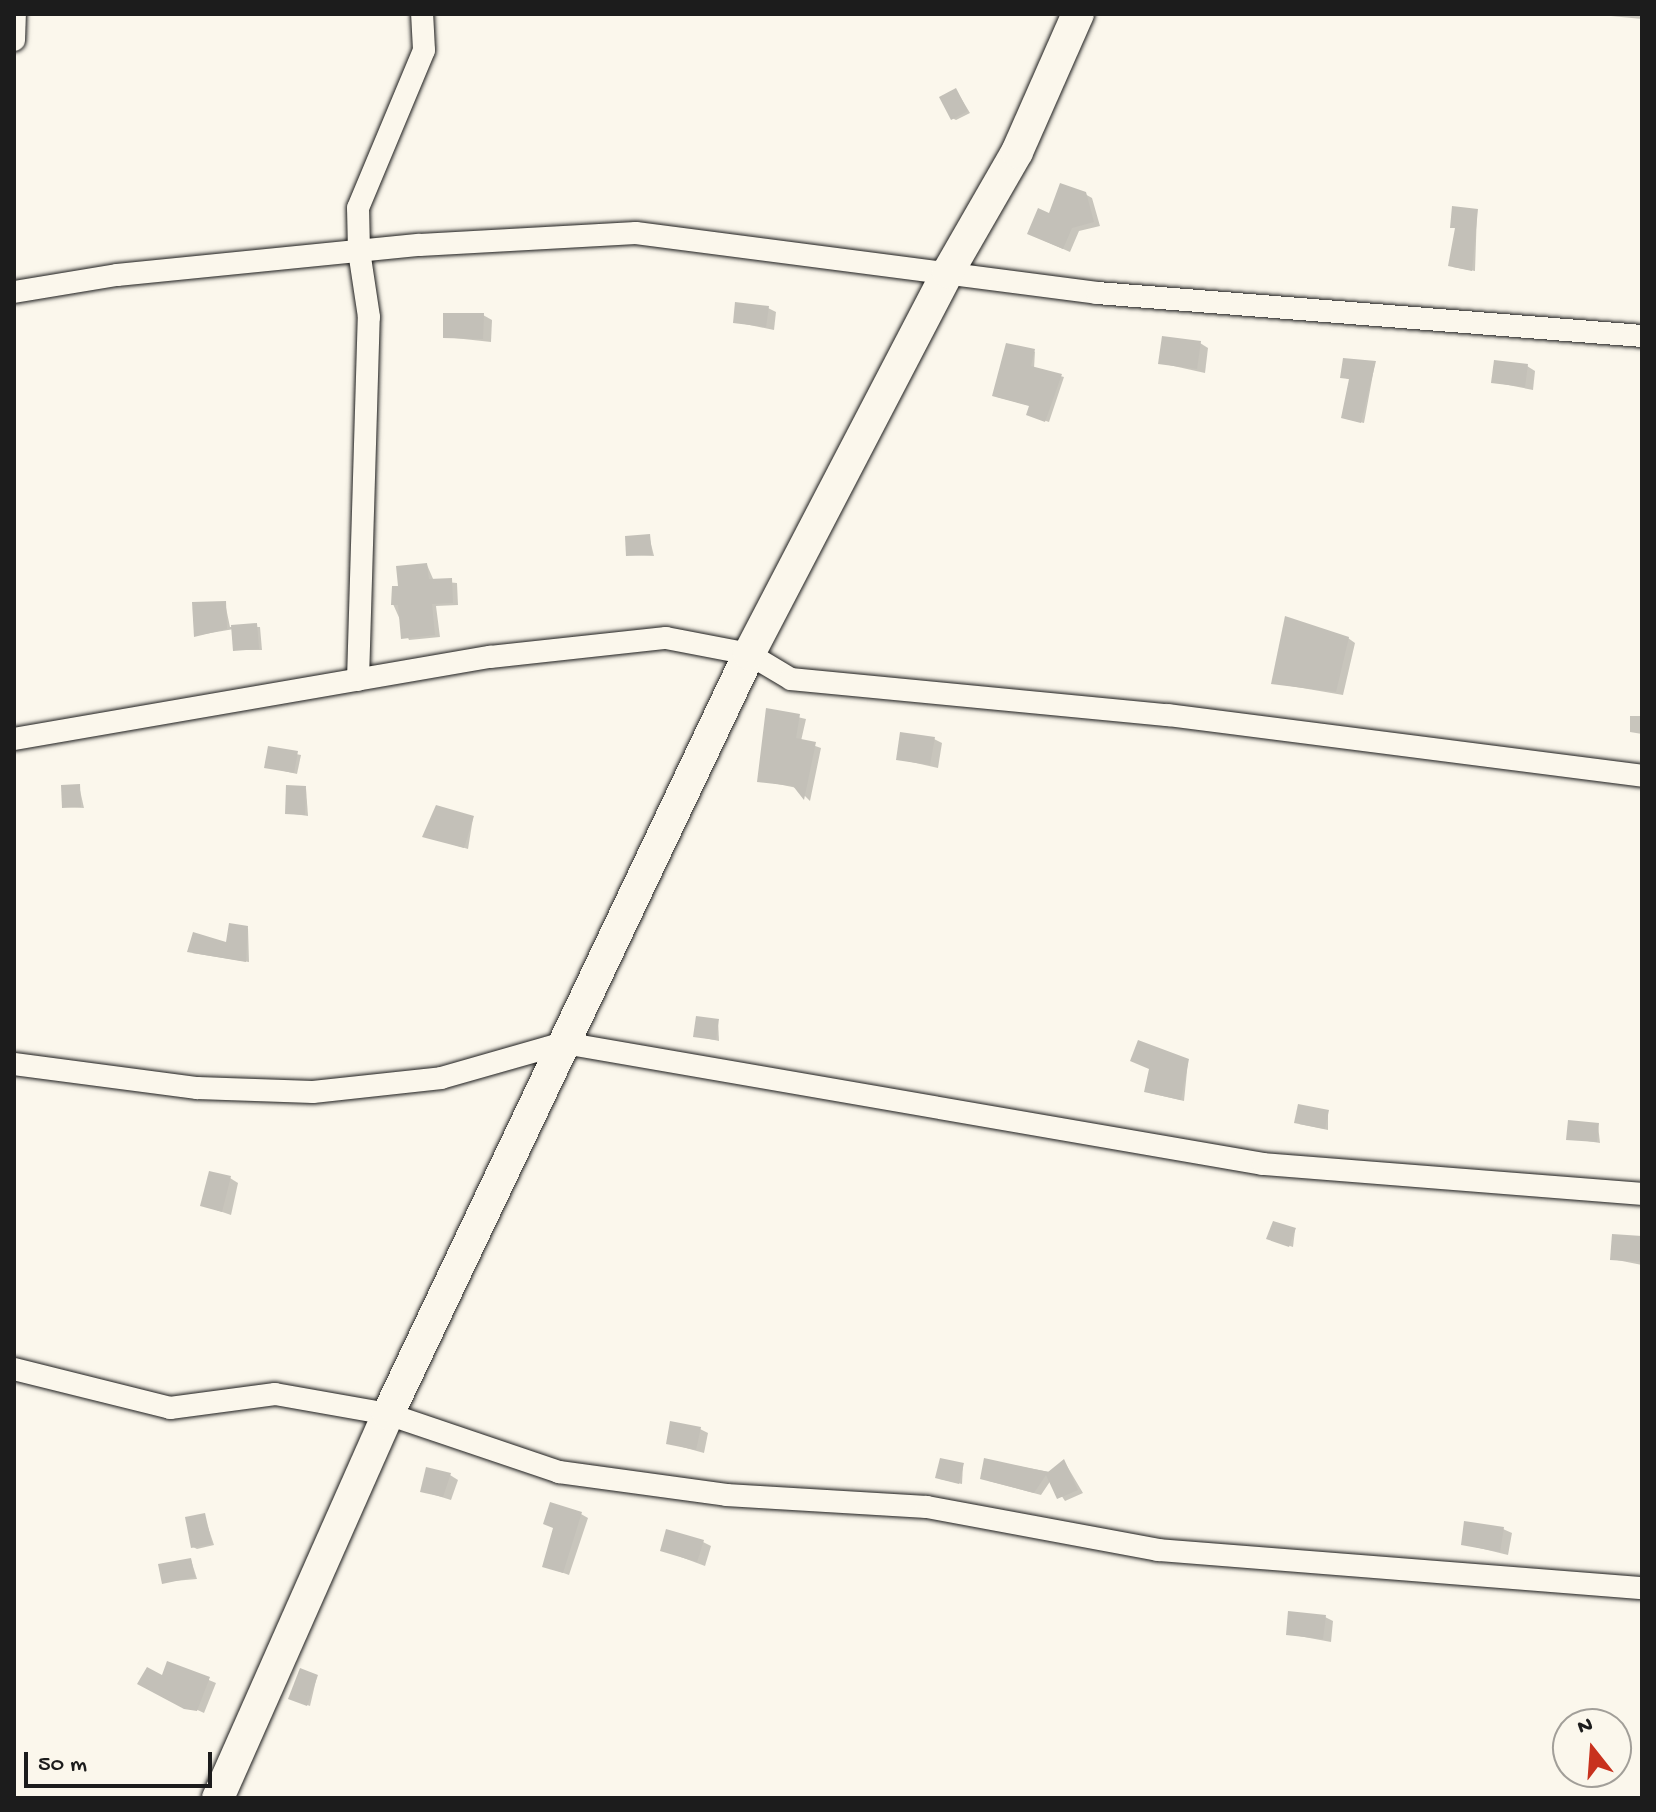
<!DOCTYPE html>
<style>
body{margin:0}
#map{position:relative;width:1656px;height:1812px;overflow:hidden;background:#fbf7ec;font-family:"Gochi Hand",sans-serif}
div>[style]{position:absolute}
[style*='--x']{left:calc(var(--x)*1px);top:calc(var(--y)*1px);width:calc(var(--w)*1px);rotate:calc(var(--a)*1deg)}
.shadow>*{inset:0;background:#0003}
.building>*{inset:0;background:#c3c0b8}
.roads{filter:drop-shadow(0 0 2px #1c1c1c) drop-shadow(0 0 2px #1c1c1c)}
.street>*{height:22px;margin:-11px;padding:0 11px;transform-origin:11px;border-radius:11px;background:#fbf7ec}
.secondary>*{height:32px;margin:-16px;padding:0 16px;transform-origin:16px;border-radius:16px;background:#fbf7ec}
span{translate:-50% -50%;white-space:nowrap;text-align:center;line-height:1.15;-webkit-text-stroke:8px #fbf7ec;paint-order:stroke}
.frame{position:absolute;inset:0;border:16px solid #1c1c1c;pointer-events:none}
.north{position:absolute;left:1552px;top:1708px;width:80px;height:80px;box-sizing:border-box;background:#fbf7ec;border:2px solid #a29f99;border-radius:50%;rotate:343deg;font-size:22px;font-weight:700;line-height:32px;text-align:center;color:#1c1c1c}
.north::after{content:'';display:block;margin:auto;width:28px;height:36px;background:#c8321e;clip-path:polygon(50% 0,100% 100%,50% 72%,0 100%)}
.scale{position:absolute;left:24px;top:1752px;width:188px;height:36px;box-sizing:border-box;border:4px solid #1c1c1c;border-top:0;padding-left:10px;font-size:24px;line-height:28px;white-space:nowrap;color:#1c1c1c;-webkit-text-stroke:6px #fbf7ec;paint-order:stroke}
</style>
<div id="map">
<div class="shadow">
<i style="clip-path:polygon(1590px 14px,1642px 14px,1642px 19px)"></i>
<i style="clip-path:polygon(956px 90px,970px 113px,956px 120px,952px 118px)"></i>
<i style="clip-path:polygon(1085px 194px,1092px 198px,1100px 226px,1079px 231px,1070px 252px,1036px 237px,1050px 216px)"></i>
<i style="clip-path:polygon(1477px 211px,1475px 271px,1453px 267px,1457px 229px,1452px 227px)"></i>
<i style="clip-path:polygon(768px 308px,776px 312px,774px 330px,735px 322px)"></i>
<i style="clip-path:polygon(483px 315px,492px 320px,491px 342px,445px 337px)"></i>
<i style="clip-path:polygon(1200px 343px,1208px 348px,1205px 373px,1160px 363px)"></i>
<i style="clip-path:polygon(1035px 351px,1034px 369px,1064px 377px,1049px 422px,1031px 416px,1031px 406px,997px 397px)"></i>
<i style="clip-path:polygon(1375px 363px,1364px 423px,1347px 419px,1351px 380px,1343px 377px)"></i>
<i style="clip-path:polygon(1527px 366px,1535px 371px,1533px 390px,1493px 382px)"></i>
<i style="clip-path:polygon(649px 536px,654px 556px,628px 555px)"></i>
<i style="clip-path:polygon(427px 565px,434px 581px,457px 583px,458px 605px,436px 606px,440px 637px,409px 640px,393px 604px)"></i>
<i style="clip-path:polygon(225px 603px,230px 627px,260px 627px,262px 650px,235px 650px,234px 629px,199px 635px)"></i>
<i style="clip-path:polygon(1348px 638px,1355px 643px,1343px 695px,1273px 683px)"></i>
<i style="clip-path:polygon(767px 710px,806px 719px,801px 741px,821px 748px,810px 801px,797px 788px,759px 780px)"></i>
<i style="clip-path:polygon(1630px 716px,1642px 716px,1642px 734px,1630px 732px)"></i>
<i style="clip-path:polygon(934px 739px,942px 743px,938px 768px,898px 759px)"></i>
<i style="clip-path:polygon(270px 749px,301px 755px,297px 774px,267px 767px)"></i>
<i style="clip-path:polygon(79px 786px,84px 808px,64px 807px)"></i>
<i style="clip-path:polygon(306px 788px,308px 816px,287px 813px)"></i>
<i style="clip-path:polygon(473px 818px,468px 849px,428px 837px)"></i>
<i style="clip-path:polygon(248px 928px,249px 962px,192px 953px,227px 945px)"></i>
<i style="clip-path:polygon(718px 1021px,719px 1041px,695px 1036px)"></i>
<i style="clip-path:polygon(1188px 1061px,1184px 1101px,1150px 1093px,1152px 1069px)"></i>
<i style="clip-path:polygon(1328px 1112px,1328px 1130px,1299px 1124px)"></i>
<i style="clip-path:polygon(1598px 1125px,1600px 1143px,1568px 1138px)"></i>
<i style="clip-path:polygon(230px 1178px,238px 1183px,231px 1215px,202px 1205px)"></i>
<i style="clip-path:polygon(1295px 1230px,1293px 1247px,1272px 1240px)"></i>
<i style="clip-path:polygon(1642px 1238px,1642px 1265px,1612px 1259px)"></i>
<i style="clip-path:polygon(700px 1429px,708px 1433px,704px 1453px,668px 1443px)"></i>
<i style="clip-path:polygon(986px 1460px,1050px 1472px,1064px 1461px,1083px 1493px,1065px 1501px,1051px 1480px,1041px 1495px,989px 1481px)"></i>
<i style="clip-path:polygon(963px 1465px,962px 1484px,940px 1479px)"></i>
<i style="clip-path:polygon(450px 1475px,458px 1480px,451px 1500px,422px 1491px)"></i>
<i style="clip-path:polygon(581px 1514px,588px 1518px,569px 1575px,544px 1566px,555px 1528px)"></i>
<i style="clip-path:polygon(204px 1515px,214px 1545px,197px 1549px,193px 1547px)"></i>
<i style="clip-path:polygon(1503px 1529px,1512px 1533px,1508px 1555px,1463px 1544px)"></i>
<i style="clip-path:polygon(703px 1542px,711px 1546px,705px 1566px,662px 1550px)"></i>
<i style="clip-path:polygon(191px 1560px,197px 1579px,163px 1582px)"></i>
<i style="clip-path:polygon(1325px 1617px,1333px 1621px,1331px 1642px,1288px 1634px)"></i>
<i style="clip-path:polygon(168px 1663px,216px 1683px,204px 1713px,140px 1683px,163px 1678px)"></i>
<i style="clip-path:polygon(317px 1676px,310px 1706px,294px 1700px)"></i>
</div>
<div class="building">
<i style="clip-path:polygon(956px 88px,968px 111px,951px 120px,939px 97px)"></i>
<i style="clip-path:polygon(1060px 183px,1086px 192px,1094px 222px,1072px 228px,1063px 249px,1027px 234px,1038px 208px,1049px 213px)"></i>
<i style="clip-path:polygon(1452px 206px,1478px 209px,1472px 271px,1448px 266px,1455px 228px,1450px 228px)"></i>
<i style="clip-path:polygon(735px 302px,769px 306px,766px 327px,733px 323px)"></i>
<i style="clip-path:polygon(443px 313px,484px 313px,483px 339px,443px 338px)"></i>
<i style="clip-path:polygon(1162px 336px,1201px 341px,1197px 369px,1158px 364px)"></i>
<i style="clip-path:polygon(1006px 343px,1035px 349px,1031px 366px,1062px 374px,1045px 422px,1026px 415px,1029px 406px,992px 396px)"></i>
<i style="clip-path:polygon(1343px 358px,1376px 361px,1361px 423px,1341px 418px,1349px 379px,1340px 378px)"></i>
<i style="clip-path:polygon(1494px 360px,1528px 364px,1525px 387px,1491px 383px)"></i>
<i style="clip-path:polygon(650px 534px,652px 555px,626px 556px,625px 536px)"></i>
<i style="clip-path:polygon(427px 563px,429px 579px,452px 578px,453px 603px,432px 604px,435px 635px,401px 639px,398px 605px,391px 605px,392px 586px,398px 586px,396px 566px)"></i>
<i style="clip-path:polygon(226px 601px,227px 629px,194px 637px,192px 602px)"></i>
<i style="clip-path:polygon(1285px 616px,1349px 637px,1336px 692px,1271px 684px)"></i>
<i style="clip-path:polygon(257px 623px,259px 649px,233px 651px,231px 625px)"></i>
<i style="clip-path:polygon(766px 708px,800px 714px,796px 738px,816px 742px,804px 800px,793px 786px,757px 782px)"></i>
<i style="clip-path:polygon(900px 732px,935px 737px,930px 765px,896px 760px)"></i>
<i style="clip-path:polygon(268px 746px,298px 751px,294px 773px,264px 768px)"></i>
<i style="clip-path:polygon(80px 784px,81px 807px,62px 808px,61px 785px)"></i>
<i style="clip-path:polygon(286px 785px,306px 786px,305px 815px,285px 814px)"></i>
<i style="clip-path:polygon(436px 805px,474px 816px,464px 848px,422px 837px)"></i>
<i style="clip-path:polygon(229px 923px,248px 926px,246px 962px,187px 952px,193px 932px,226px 942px)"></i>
<i style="clip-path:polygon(696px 1016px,719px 1019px,716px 1040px,693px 1037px)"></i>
<i style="clip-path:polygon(1138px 1040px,1189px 1059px,1181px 1100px,1144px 1092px,1149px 1069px,1130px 1061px)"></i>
<i style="clip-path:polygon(1298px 1104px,1329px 1110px,1325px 1129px,1294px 1123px)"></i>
<i style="clip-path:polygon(1568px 1120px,1599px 1123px,1597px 1142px,1566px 1140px)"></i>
<i style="clip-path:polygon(209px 1171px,231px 1176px,222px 1212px,200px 1206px)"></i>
<i style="clip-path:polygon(1273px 1221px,1296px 1228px,1289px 1247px,1266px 1239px)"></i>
<i style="clip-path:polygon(1612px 1234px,1642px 1236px,1642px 1262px,1610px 1260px)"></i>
<i style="clip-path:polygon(670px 1421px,701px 1427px,696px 1450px,666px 1444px)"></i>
<i style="clip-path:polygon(940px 1458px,964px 1463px,959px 1484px,935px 1478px)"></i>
<i style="clip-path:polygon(984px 1458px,1048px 1472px,1064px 1459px,1078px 1490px,1057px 1499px,1046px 1475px,1034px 1493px,980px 1479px)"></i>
<i style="clip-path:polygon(426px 1467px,451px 1473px,443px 1497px,420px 1492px)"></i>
<i style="clip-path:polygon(550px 1502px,582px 1512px,563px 1573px,542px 1567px,553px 1528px,543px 1524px)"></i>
<i style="clip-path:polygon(205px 1513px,212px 1544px,191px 1548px,185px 1517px)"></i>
<i style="clip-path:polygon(1464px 1521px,1504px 1527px,1500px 1552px,1461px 1545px)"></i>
<i style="clip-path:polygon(666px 1529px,704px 1540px,697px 1562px,660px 1551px)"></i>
<i style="clip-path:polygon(191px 1558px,195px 1577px,162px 1584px,158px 1564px)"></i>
<i style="clip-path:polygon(1288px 1611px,1326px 1615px,1323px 1639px,1286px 1635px)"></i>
<i style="clip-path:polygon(167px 1661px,210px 1677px,197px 1711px,184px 1709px,137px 1684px,147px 1667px,162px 1675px)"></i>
<i style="clip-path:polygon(300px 1668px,318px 1675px,307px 1706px,288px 1699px)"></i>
</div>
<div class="roads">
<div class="street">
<i style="--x:14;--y:40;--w:26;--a:-88"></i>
<i style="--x:14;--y:292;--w:104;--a:-9.4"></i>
<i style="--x:117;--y:275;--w:304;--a:-5.7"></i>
<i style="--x:420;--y:245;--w:216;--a:-3.2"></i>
<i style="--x:636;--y:233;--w:465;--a:7.4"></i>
<i style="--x:1097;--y:293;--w:547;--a:4.51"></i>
<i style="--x:358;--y:680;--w:363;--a:-88.3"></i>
<i style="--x:369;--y:317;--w:67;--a:-98.6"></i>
<i style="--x:359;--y:251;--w:43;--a:-91.3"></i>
<i style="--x:358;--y:208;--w:171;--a:-67.3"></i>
<i style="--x:424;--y:50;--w:36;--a:-93"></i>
<i style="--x:14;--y:739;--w:483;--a:-9.8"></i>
<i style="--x:490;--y:657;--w:177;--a:-6.2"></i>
<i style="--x:666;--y:638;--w:85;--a:10.9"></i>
<i style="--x:749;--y:654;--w:49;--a:30.8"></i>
<i style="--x:791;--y:679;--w:379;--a:5.5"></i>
<i style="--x:1168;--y:715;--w:478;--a:7.3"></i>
<i style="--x:14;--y:1064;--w:185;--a:7.5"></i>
<i style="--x:197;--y:1088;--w:116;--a:2"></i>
<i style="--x:313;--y:1092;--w:129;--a:-6.2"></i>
<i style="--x:441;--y:1078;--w:128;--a:-15.9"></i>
<i style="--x:564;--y:1043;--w:709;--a:9.82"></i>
<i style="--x:1263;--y:1164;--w:380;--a:4.5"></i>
<i style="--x:14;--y:1369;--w:161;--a:14"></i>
<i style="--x:170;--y:1408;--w:106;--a:-7.6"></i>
<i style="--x:275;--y:1394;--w:115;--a:10"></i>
<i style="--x:388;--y:1414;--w:181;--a:18.7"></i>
<i style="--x:559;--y:1472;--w:169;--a:7.8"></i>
<i style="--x:726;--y:1495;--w:201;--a:3.4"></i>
<i style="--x:927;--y:1507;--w:235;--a:10.5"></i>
<i style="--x:1158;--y:1550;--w:485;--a:4.5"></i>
</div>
<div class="secondary">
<i style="--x:218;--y:1798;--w:420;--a:-66.1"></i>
<i style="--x:388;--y:1414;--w:841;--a:-64.59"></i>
<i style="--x:749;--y:654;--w:431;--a:-62.5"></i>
<i style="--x:948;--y:272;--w:138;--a:-60.1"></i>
<i style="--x:1017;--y:152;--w:151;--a:-66.2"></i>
</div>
</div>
<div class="frame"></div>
<div class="north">N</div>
<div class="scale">50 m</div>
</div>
